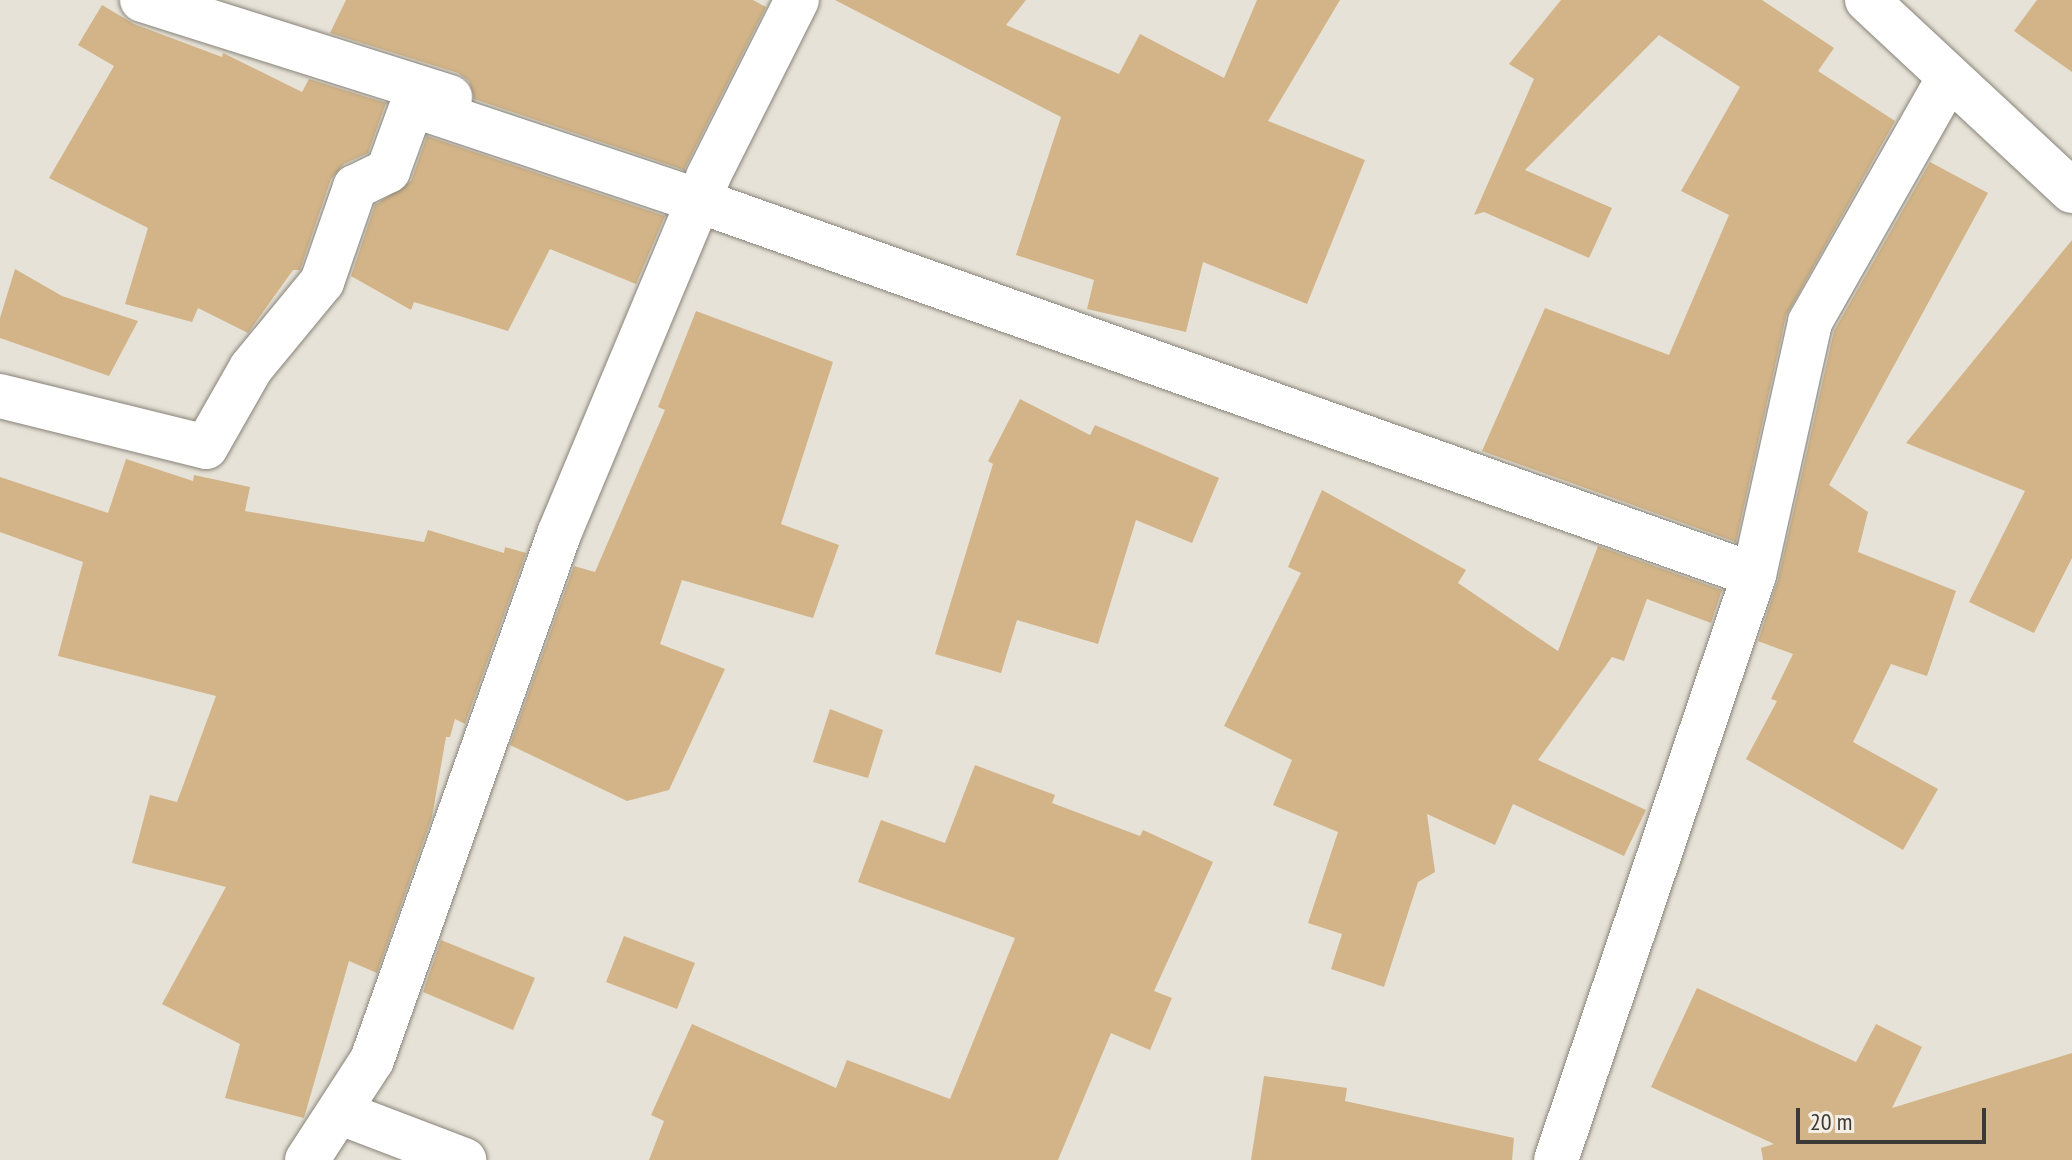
<!DOCTYPE html>
<style>
body{margin:0}
#map{position:relative;width:2072px;height:1160px;overflow:hidden;background:#e7e2d7;font-family:"PT Sans Narrow",sans-serif}
div>[style]{position:absolute}
[style*='--x']{left:calc(var(--x)*1px);top:calc(var(--y)*1px);width:calc(var(--w)*1px);rotate:calc(var(--a)*1deg)}
.building>*{inset:0;background:#d2b488}
.roads{filter:drop-shadow(0 0 2px #888379) drop-shadow(0 0 2px #888379)}
.minor>*{height:44px;margin:-22px;padding:0 22px;transform-origin:22px;border-radius:22px;background:#fff}
.secondary>*{height:44px;margin:-22px;padding:0 22px;transform-origin:22px;border-radius:22px;background:#fff}
span{translate:-50% -50%;white-space:nowrap;text-align:center;line-height:1.15;-webkit-text-stroke:6px #f4efe4;paint-order:stroke}
.scale{position:absolute;left:1796px;top:1108px;width:190px;height:36px;box-sizing:border-box;border:4px solid #3c3a36;border-top:0;padding-left:10px;font-size:24px;line-height:28px;white-space:nowrap;color:#3c3a36;-webkit-text-stroke:6px #f4efe4;paint-order:stroke}
</style>
<div id="map">
<div class="building">
<i style="clip-path:polygon(346px 0,753px 0,766px 7px,684px 170px,474px 99px,469px 81px,458px 73px,330px 33px)"></i>
<i style="clip-path:polygon(835px 0,1026px 0,1006px 25px,1119px 74px,1140px 34px,1224px 78px,1257px 0,1340px 0,1268px 121px,1365px 160px,1307px 304px,1203px 262px,1186px 332px,1087px 309px,1094px 280px,1016px 255px,1061px 117px)"></i>
<i style="clip-path:polygon(1561px 0,1762px 0,1834px 48px,1818px 71px,1895px 121px,1786px 316px,1736px 542px,1482px 451px,1545px 308px,1669px 355px,1729px 215px,1681px 191px,1740px 87px,1659px 35px,1525px 170px,1612px 208px,1589px 258px,1484px 212px,1474px 215px,1534px 79px,1509px 64px)"></i>
<i style="clip-path:polygon(2037px 0,2072px 0,2072px 72px,2014px 31px)"></i>
<i style="clip-path:polygon(102px 5px,134px 24px,222px 57px,223px 53px,302px 92px,309px 79px,386px 103px,368px 153px,344px 164px,331px 179px,300px 270px,293px 270px,248px 333px,198px 308px,192px 322px,125px 304px,148px 228px,49px 178px,114px 66px,78px 45px)"></i>
<i style="clip-path:polygon(427px 136px,665px 216px,636px 284px,550px 249px,508px 331px,414px 302px,411px 310px,351px 276px,375px 205px,411px 181px)"></i>
<i style="clip-path:polygon(1930px 162px,1988px 193px,1829px 485px,1868px 512px,1858px 552px,1956px 591px,1927px 676px,1891px 664px,1853px 742px,1938px 789px,1903px 850px,1746px 759px,1777px 701px,1771px 699px,1793px 654px,1758px 641px,1778px 580px,1834px 331px)"></i>
<i style="clip-path:polygon(2072px 240px,2072px 558px,2034px 633px,1969px 602px,2025px 491px,1906px 443px)"></i>
<i style="clip-path:polygon(15px 269px,62px 296px,138px 321px,109px 376px,0 338px,0 318px)"></i>
<i style="clip-path:polygon(696px 311px,833px 362px,781px 524px,839px 545px,813px 618px,682px 580px,660px 644px,725px 669px,669px 790px,627px 801px,510px 745px,574px 566px,595px 572px,665px 410px,658px 407px)"></i>
<i style="clip-path:polygon(1020px 399px,1090px 435px,1095px 425px,1219px 478px,1192px 543px,1136px 520px,1098px 644px,1017px 620px,1001px 673px,935px 654px,993px 464px,988px 461px)"></i>
<i style="clip-path:polygon(126px 459px,193px 481px,194px 475px,250px 487px,245px 511px,424px 542px,428px 530px,504px 553px,505px 547px,526px 553px,465px 724px,455px 719px,450px 737px,446px 737px,432px 817px,377px 973px,349px 961px,304px 1118px,225px 1098px,240px 1044px,162px 1004px,226px 887px,132px 863px,150px 795px,177px 802px,216px 696px,58px 656px,83px 562px,0 532px,0 477px,108px 513px)"></i>
<i style="clip-path:polygon(1322px 490px,1466px 570px,1458px 583px,1558px 651px,1598px 546px,1722px 590px,1711px 623px,1647px 599px,1624px 661px,1612px 657px,1538px 760px,1646px 810px,1624px 856px,1513px 804px,1495px 845px,1427px 814px,1435px 872px,1418px 882px,1384px 987px,1331px 969px,1342px 934px,1308px 923px,1338px 832px,1273px 805px,1292px 760px,1224px 726px,1301px 573px,1288px 567px)"></i>
<i style="clip-path:polygon(830px 709px,883px 730px,868px 778px,813px 762px)"></i>
<i style="clip-path:polygon(975px 765px,1055px 795px,1052px 803px,1140px 836px,1143px 830px,1213px 862px,1154px 991px,1172px 998px,1150px 1050px,1111px 1033px,1058px 1160px,649px 1160px,664px 1121px,651px 1115px,692px 1024px,836px 1088px,847px 1060px,950px 1099px,1015px 938px,858px 882px,881px 820px,945px 843px)"></i>
<i style="clip-path:polygon(624px 936px,695px 963px,677px 1009px,606px 982px)"></i>
<i style="clip-path:polygon(441px 940px,535px 978px,513px 1030px,423px 992px)"></i>
<i style="clip-path:polygon(1697px 988px,1856px 1062px,1876px 1024px,1922px 1047px,1892px 1108px,2072px 1053px,2072px 1160px,1763px 1160px,1761px 1148px,1774px 1144px,1651px 1087px)"></i>
<i style="clip-path:polygon(1264px 1076px,1347px 1088px,1345px 1101px,1514px 1138px,1512px 1160px,1251px 1160px)"></i>
</div>
<div class="roads">
<div class="minor">
<i style="--x:142;--y:0;--w:323;--a:17.5"></i>
<i style="--x:0;--y:396;--w:212;--a:13.9"></i>
<i style="--x:206;--y:447;--w:91;--a:-60.3"></i>
<i style="--x:251;--y:368;--w:112;--a:-50.5"></i>
<i style="--x:322;--y:282;--w:101;--a:-70.8"></i>
<i style="--x:355;--y:187;--w:37;--a:-26"></i>
<i style="--x:388;--y:171;--w:70;--a:-70"></i>
<i style="--x:412;--y:105;--w:303;--a:18.5"></i>
<i style="--x:699;--y:201;--w:1119;--a:19.52"></i>
<i style="--x:341;--y:1113;--w:132;--a:20.9"></i>
<i style="--x:307;--y:1160;--w:119;--a:-57"></i>
<i style="--x:372;--y:1060;--w:558;--a:-70.43"></i>
<i style="--x:559;--y:534;--w:387;--a:-67.3"></i>
<i style="--x:708;--y:177;--w:198;--a:-63.3"></i>
<i style="--x:1556;--y:1160;--w:618;--a:-71.3"></i>
<i style="--x:1754;--y:575;--w:259;--a:-77.5"></i>
<i style="--x:1810;--y:322;--w:279;--a:-60.4"></i>
</div>
<div class="secondary">
<i style="--x:1867;--y:0;--w:280;--a:43"></i>
</div>
</div>
<div class="scale">20 m</div>
</div>
